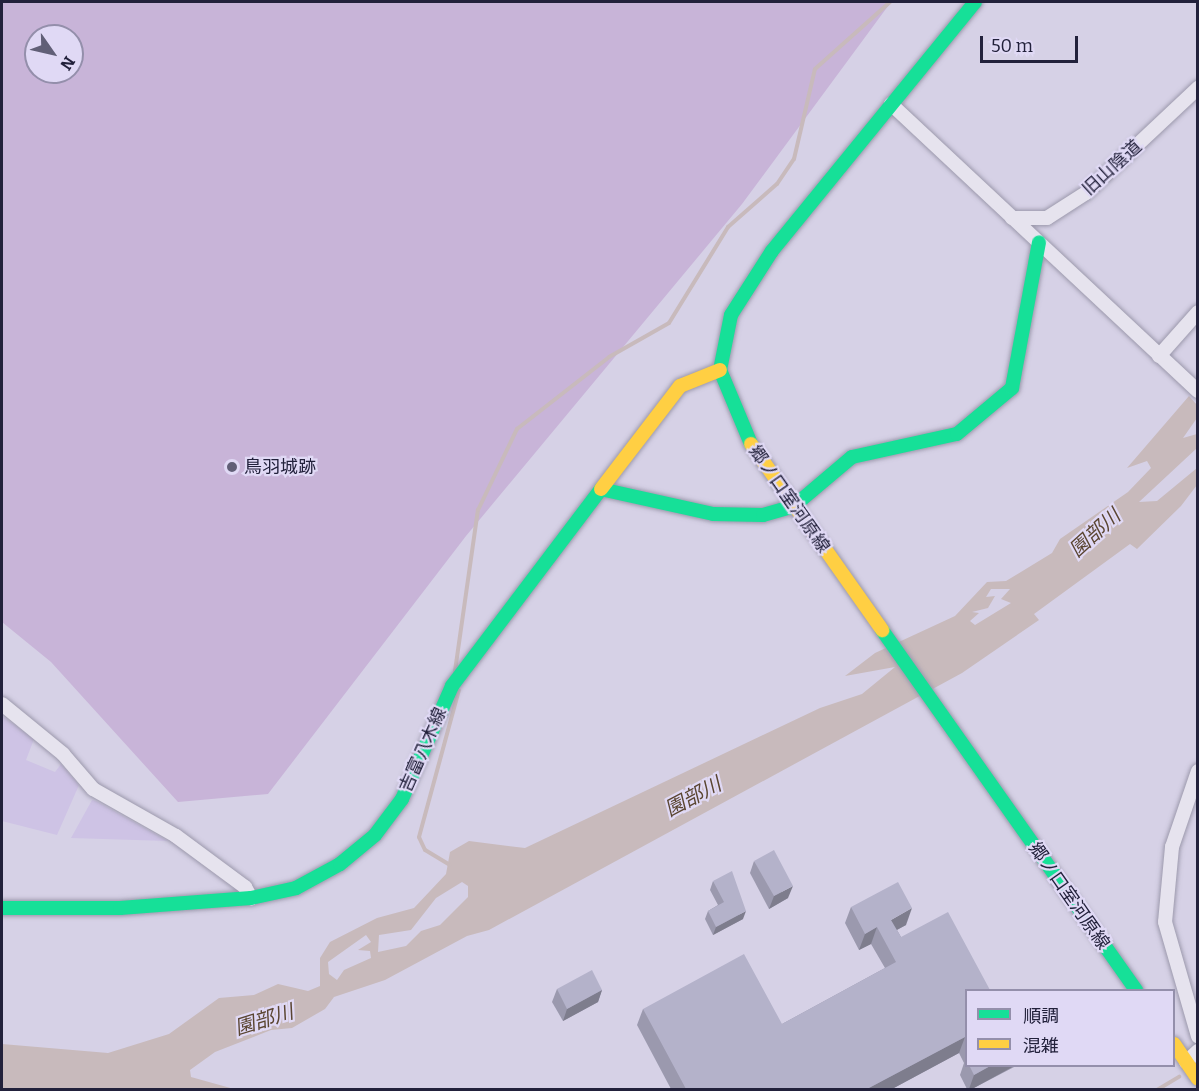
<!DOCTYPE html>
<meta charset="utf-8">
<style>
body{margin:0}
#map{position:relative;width:1199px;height:1091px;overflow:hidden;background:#d6d1e6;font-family:Bitter,"Noto Sans JP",serif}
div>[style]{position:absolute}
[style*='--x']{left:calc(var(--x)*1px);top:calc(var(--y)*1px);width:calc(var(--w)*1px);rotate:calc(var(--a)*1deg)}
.farmland>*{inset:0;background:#cec3e5}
.green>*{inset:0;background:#c8b4d8}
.water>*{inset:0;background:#c8babc}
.stream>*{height:4px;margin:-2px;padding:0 2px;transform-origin:2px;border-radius:2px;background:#c8babc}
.roads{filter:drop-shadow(0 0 2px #9c99ac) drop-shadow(0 0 2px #9c99ac)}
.street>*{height:14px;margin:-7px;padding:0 7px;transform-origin:7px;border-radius:7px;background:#e6e3ee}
.fast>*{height:14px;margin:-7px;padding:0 7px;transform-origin:7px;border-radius:7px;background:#16e098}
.slow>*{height:14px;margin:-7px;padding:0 7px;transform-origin:7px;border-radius:7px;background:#ffcf43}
.wall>*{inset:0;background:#9b99ae}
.shaded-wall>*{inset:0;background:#7e7d8d}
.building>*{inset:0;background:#b4b2ca}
.dots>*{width:16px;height:16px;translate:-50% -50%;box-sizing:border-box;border:3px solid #e0d9f5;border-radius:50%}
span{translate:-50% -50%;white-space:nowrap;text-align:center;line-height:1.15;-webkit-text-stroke:4.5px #e0d9f5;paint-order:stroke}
.street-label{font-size:18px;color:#22213b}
.poi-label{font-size:18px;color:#22213b}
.left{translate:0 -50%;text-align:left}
.water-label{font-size:20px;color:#5a4531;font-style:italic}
.frame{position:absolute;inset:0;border:3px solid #22213b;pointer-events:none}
.legend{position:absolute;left:965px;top:989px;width:210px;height:78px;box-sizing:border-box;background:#e0d9f5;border:2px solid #948fab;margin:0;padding:8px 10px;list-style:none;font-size:18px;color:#22213b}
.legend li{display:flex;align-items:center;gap:12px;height:30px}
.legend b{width:30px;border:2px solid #948fab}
.north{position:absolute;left:24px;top:24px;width:60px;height:60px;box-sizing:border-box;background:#e0d9f5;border:2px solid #948fab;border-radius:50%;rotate:124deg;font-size:16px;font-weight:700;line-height:24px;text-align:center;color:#22213b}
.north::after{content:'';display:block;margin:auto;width:21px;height:27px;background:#615f77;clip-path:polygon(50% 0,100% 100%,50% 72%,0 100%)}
.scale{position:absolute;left:980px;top:36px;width:98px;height:27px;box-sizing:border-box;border:3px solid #22213b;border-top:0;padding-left:8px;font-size:18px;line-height:21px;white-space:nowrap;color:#22213b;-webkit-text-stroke:4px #e0d9f5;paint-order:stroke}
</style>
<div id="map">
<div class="farmland">
<i style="clip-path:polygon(2px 716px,34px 739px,26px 760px,55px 772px,61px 764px,79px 785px,57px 835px,2px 821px)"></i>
<i style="clip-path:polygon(92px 800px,96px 801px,168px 841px,71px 838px)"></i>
</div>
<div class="green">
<i style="clip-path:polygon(evenodd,2px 2px,891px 2px,742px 204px,466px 536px,268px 794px,178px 802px,51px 662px,2px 622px,2px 2px,36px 36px,72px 36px,72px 72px,36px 72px,36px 36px)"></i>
</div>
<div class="water">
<i style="clip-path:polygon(evenodd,1189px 396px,1197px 405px,1197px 418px,1183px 438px,1197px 434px,1197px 423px,1197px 448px,1139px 502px,1157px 501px,1197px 468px,1197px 485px,1181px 506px,1137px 549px,1130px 544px,1034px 614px,1039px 620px,962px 673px,489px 930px,467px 936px,385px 980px,334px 997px,325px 1009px,292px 1028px,271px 1030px,215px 1052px,190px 1070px,191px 1077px,234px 1089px,2px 1089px,2px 1044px,108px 1053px,169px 1034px,219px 998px,254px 995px,278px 984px,308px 991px,320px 986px,320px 958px,330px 942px,377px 918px,414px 908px,446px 874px,450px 852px,469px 841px,525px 848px,820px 708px,862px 694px,895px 667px,845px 676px,875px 653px,955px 616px,987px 582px,1006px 581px,1052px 553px,1060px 539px,1128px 492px,1151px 468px,1147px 461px,1127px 468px,1189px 396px,991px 589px,1010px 589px,1001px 599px,1011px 603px,975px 625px,970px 621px,979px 613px,972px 612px,988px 608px,995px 596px,986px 597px,991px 589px,1189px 396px,462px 882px,468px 886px,468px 897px,440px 925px,421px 931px,406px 946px,378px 952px,379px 935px,411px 930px,436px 898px,462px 882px,1189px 396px,366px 935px,371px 942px,358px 950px,370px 951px,371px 958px,344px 970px,337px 980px,329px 974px,328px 962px,366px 935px)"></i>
</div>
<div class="stream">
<i style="--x:455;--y:671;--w:163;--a:-81.9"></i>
<i style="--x:478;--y:510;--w:90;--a:-64.3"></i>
<i style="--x:517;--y:429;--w:117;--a:-38"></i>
<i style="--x:609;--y:357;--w:69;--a:-29.5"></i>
<i style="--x:669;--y:323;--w:113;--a:-58.4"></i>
<i style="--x:728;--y:227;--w:65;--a:-41.3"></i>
<i style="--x:777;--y:184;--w:30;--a:-56"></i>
<i style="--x:794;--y:159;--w:92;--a:-76.9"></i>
<i style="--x:815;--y:69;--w:101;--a:-41.8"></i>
<i style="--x:450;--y:865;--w:29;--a:-149"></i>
<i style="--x:425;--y:850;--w:14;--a:-115"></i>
<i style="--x:419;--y:837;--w:152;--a:-74.8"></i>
<i style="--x:1157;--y:1090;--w:26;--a:-31"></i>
</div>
<div class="roads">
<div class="street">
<i style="--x:891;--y:104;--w:420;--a:43.1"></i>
<i style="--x:1012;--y:218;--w:35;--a:0"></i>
<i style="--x:1047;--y:218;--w:46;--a:-32.7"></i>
<i style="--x:1086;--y:193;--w:154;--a:-43.2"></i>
<i style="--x:1159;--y:356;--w:59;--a:-48.4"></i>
<i style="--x:2;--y:704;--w:79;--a:39.3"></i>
<i style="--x:63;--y:754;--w:46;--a:49.4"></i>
<i style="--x:93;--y:789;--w:95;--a:29.5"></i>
<i style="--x:176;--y:836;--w:86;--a:36.5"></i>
<i style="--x:245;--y:887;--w:13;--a:61"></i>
<i style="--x:1198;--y:771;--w:80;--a:108.9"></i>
<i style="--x:1172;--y:847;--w:75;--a:95.3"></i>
<i style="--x:1165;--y:922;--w:119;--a:73.9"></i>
<i style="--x:1186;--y:1062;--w:16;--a:-43"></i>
</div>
<div class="fast">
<i style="--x:751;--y:444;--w:80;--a:-112.7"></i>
<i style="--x:720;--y:370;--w:56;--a:-78.7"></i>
<i style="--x:731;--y:315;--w:76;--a:-57.4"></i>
<i style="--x:772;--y:251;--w:321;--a:-50.8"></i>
<i style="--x:605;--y:490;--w:111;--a:12.5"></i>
<i style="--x:713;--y:514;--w:50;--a:1.1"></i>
<i style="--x:763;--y:515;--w:32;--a:-16"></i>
<i style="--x:794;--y:506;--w:76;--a:-40.2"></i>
<i style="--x:852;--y:457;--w:107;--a:-12.4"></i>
<i style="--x:957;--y:434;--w:72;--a:-39.9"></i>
<i style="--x:1012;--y:388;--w:148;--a:-79.5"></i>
<i style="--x:882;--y:630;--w:441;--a:54.8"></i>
<i style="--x:2;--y:908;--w:118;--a:0"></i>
<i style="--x:120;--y:908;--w:131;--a:-4.4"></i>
<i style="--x:251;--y:898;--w:46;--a:-12.5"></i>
<i style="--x:296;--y:888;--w:50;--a:-28.6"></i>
<i style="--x:340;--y:864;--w:45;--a:-39.6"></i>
<i style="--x:375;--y:835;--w:45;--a:-53.1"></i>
<i style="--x:402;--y:799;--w:124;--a:-66.1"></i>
<i style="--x:452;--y:686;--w:247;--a:-52.9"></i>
</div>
<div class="slow">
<i style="--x:751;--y:444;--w:228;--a:54.8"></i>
<i style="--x:601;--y:489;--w:130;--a:-52.5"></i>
<i style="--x:680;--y:386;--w:43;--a:-21.8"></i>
<i style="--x:1174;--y:1044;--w:42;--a:55.6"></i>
</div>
</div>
<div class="wall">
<i style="clip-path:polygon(754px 861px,788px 898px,769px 909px,750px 873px)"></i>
<i style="clip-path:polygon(713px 881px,743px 919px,713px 935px,705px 919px,708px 911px,718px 905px,710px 890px)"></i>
<i style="clip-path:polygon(851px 907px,906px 925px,897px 930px,901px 937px,966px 990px,966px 1065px,1016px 1066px,972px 1089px,967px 1089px,960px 1075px,964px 1063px,959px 1053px,892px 1089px,671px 1089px,637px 1025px,643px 1009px,782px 1024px,885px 968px,871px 944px,859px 950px,845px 923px)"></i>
<i style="clip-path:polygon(557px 989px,602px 990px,598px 1002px,563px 1021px,552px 1002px)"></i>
</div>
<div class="shaded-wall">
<i style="clip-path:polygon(793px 886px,788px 898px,769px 909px,774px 896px)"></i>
<i style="clip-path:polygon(912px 908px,906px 925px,885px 936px,891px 920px)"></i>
<i style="clip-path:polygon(746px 911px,743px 919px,713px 935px,716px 927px)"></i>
<i style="clip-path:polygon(877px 927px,871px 944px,859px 950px,865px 934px)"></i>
<i style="clip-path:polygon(602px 990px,598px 1002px,563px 1021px,567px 1009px)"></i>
<i style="clip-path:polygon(965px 1037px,959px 1053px,892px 1089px,867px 1089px)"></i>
<i style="clip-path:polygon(992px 1065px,1016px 1065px,972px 1089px,969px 1089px,974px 1075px)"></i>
</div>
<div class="building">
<i style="clip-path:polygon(774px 850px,793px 886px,774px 896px,754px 861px)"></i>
<i style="clip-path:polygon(732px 871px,746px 911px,716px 927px,708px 911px,724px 902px,713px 881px)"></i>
<i style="clip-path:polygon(898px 882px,912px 908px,891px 920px,901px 937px,948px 912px,990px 990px,966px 990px,966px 1040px,965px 1037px,867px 1089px,686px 1089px,643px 1009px,744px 954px,782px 1024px,896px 962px,877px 927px,865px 934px,851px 907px)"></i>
<i style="clip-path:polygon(592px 970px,602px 990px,567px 1009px,557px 989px)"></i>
<i style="clip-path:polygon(969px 1065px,992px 1065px,974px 1075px)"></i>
</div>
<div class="dots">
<i style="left:232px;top:467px;background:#615f77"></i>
</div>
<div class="street-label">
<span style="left:1112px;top:168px;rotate:-42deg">旧山陰道</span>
<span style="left:789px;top:499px;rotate:55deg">郷ノ口室河原線</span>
<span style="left:423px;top:750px;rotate:-66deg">吉富八木線</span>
<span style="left:1069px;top:896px;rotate:55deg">郷ノ口室河原線</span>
</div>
<div class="poi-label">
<span class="left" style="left:244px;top:467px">鳥羽城跡</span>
</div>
<div class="water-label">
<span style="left:1095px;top:533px;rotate:-42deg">園部川</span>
<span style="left:693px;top:797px;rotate:-28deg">園部川</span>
<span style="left:264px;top:1020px;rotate:-17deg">園部川</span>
</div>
<div class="frame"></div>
<ul class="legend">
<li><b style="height:8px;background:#16e098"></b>順調</li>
<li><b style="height:8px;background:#ffcf43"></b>混雑</li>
</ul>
<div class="north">N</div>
<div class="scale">50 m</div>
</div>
